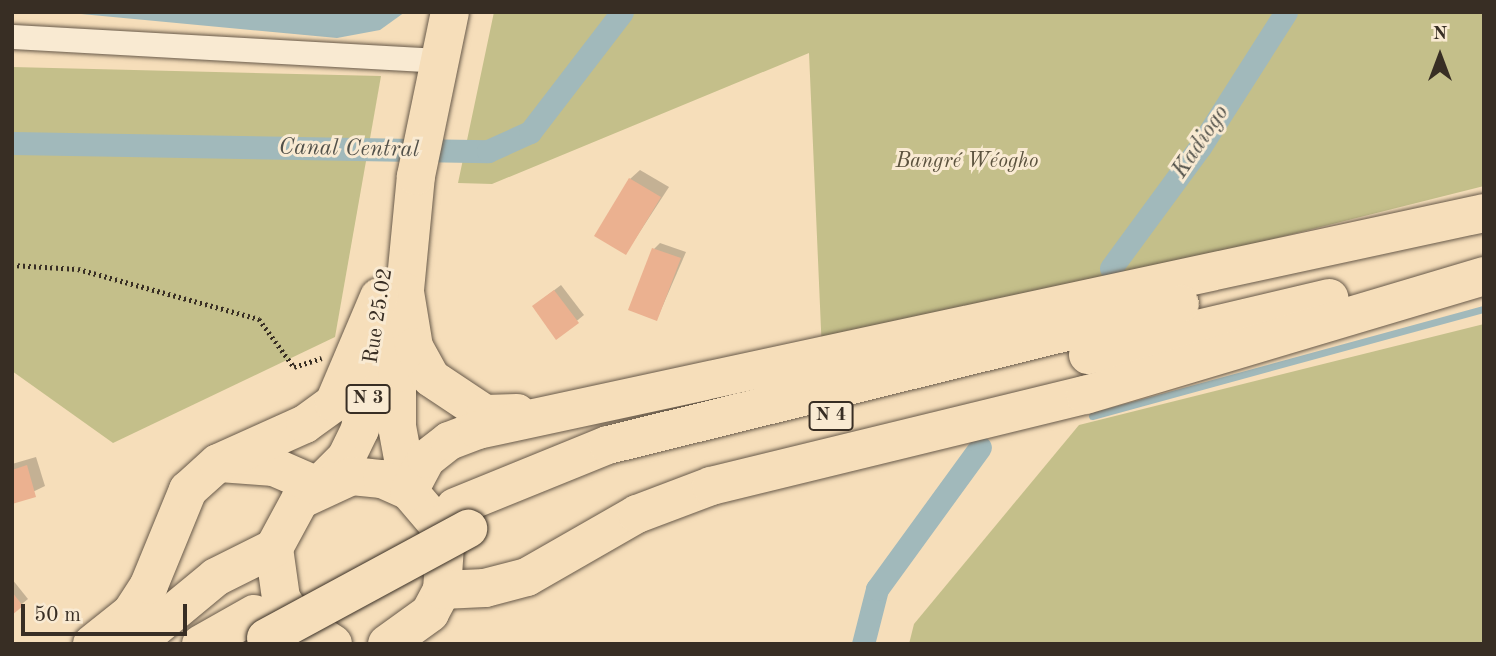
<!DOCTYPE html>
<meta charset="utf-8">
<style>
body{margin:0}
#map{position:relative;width:1496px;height:656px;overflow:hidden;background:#f6deba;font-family:"Old Standard TT",serif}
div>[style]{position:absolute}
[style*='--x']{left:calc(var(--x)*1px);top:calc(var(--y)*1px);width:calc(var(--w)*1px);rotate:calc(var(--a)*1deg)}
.green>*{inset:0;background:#c4bf8a}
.water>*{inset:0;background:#a1b9bb}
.shadow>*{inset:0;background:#0003}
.stream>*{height:7px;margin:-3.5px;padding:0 3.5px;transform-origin:3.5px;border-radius:3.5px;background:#a1b9bb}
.canal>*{height:23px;margin:-11.5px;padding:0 11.5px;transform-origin:11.5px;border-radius:11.5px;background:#a1b9bb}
.building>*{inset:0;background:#ebb190}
.path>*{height:4.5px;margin-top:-2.25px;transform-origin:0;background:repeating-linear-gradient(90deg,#382e24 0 2px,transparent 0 5.5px)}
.roads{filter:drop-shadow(0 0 2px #685a4a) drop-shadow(0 0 2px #685a4a)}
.minor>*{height:24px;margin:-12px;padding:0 12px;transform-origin:12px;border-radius:12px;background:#f9ead2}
.primary>*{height:38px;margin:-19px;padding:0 19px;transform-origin:19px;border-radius:19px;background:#f6deba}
.trunk>*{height:38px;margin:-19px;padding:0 19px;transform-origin:19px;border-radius:19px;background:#f6deba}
.bridges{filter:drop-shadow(0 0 2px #382e24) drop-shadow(0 0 2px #382e24)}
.trunk-bridge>*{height:38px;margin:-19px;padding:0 19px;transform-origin:19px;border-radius:19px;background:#f6deba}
span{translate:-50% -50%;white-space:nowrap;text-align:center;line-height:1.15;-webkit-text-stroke:6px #f9ead2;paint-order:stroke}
.shield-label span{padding:2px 5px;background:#f9ead2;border:2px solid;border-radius:5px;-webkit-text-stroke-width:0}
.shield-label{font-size:19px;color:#382e24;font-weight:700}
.park-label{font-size:21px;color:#5b523e;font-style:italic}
.street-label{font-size:21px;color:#382e24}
.water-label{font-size:23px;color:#52514a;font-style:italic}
.frame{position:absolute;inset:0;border:14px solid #382e24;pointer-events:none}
.north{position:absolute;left:1405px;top:21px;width:70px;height:70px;-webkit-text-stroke:5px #f9ead2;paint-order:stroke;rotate:0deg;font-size:19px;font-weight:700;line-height:28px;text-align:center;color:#382e24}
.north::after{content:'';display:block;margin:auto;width:24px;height:32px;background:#382e24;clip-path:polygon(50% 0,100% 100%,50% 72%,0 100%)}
.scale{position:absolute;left:21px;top:604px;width:166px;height:32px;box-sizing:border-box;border:4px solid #382e24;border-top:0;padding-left:9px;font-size:21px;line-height:24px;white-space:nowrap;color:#382e24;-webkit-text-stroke:5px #f9ead2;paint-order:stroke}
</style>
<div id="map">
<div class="green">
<i style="clip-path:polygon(494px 12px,1484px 12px,1484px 186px,822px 352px,809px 53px,492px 184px,458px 183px)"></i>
<i style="clip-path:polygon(12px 67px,381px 76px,335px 337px,113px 443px,12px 371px)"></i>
<i style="clip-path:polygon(1484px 324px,1484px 644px,909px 644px,914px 624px,1079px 425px)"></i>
</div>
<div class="water">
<i style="clip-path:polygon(60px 12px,405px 12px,380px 30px,337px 38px)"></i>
</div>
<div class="shadow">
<i style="clip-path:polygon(640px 170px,669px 187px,626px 253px,630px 179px)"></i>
<i style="clip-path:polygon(660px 243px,686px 252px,657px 319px,654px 249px)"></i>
<i style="clip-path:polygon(561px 285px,584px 315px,557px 337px,540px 301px)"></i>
<i style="clip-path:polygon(36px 457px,45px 486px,12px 502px,12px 464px)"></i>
<i style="clip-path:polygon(12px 579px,28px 599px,12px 612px)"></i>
</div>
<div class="stream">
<i style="--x:1092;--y:416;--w:406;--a:-15.3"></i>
</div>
<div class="canal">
<i style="--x:12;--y:143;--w:476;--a:1"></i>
<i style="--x:488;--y:151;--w:46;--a:-24.3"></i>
<i style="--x:530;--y:132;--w:151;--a:-52.5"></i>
<i style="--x:1111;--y:268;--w:150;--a:-53.7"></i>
<i style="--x:1200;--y:147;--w:160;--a:-57.5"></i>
<i style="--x:863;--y:644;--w:57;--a:-75.7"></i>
<i style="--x:877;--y:589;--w:175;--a:-54"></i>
</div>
<div class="building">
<i style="clip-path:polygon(629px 178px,661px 197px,626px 255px,594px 236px)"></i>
<i style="clip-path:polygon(652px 248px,681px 258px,657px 321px,628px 310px)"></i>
<i style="clip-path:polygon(554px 290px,579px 323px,556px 340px,532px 306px)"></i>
<i style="clip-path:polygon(27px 465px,36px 497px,12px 504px,12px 470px)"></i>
<i style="clip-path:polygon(12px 592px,23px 606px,12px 615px)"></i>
</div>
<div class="path">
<i style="--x:12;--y:265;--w:66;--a:3.5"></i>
<i style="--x:78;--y:269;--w:188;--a:15.4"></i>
<i style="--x:259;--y:319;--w:59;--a:53.9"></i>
<i style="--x:294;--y:367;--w:29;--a:-18"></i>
</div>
<div class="roads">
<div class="minor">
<i style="--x:12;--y:37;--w:429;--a:3.2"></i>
</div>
<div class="primary">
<i style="--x:318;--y:486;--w:40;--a:-45"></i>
<i style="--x:346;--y:458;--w:32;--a:-64"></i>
<i style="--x:360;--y:429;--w:107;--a:-81.4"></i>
<i style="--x:409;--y:491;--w:66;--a:-100.5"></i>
<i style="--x:397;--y:426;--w:53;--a:-90"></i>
<i style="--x:397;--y:373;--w:198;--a:-84.5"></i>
<i style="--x:416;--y:176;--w:167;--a:-78.3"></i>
<i style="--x:333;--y:644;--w:45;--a:-146.7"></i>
<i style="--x:295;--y:619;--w:25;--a:-124"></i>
<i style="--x:281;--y:598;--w:50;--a:-98"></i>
<i style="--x:274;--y:548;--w:55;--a:-61.6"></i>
<i style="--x:300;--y:500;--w:57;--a:-24.8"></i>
<i style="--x:352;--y:476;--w:30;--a:6"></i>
<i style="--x:382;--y:479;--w:30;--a:24"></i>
<i style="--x:409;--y:491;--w:45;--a:49.5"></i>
<i style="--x:438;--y:525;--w:22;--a:72"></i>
<i style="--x:445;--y:546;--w:44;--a:93.9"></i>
<i style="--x:442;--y:590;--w:26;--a:118"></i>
<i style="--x:430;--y:613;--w:53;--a:144.2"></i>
</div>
<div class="trunk">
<i style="--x:405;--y:292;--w:56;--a:80.7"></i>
<i style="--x:414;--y:347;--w:35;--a:61"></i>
<i style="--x:431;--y:378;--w:65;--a:33.7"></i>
<i style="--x:485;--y:414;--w:32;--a:-2"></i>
<i style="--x:1088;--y:355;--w:248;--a:-13.3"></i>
<i style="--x:220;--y:463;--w:54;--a:4.2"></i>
<i style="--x:274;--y:467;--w:48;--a:23.4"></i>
<i style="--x:409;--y:491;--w:36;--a:-62"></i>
<i style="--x:426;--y:459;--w:29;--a:-38"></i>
<i style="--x:449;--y:441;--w:31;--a:-21"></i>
<i style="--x:478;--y:430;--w:1029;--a:-12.17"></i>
<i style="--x:455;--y:507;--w:165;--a:-22.1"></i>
<i style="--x:608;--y:445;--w:589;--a:-13.85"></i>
<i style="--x:442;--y:590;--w:43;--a:-2.7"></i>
<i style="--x:485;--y:588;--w:43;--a:-14.7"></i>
<i style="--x:527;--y:577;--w:127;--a:-29.8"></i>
<i style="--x:637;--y:514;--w:79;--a:-20.7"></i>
<i style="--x:711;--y:486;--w:385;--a:-13.7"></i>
<i style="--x:1085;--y:395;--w:416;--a:-16.6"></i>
<i style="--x:92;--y:644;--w:50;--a:-38.5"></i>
<i style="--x:131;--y:613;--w:33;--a:-57"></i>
<i style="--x:149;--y:585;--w:103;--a:-67.7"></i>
<i style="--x:188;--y:490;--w:40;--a:-42"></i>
<i style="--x:218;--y:463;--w:95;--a:-24.1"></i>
<i style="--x:305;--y:424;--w:36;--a:-36"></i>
<i style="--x:334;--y:403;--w:115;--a:-67"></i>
<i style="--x:135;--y:644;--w:105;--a:-39.6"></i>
<i style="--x:216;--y:577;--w:65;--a:-26.6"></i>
<i style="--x:201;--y:644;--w:61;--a:-29.5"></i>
</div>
</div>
<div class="bridges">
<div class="trunk-bridge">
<i style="--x:266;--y:638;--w:230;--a:-28.4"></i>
</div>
</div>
<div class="shield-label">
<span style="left:368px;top:399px">N 3</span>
<span style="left:831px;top:416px">N 4</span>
</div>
<div class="park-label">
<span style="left:967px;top:162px">Bangré Wéogho</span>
</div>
<div class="street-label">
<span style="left:379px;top:316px;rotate:-81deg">Rue 25.02</span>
</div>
<div class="water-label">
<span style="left:1201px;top:142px;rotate:-56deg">Kadiogo</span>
<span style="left:349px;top:149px;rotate:1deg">Canal Central</span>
</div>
<div class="frame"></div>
<div class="north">N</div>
<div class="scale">50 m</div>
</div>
